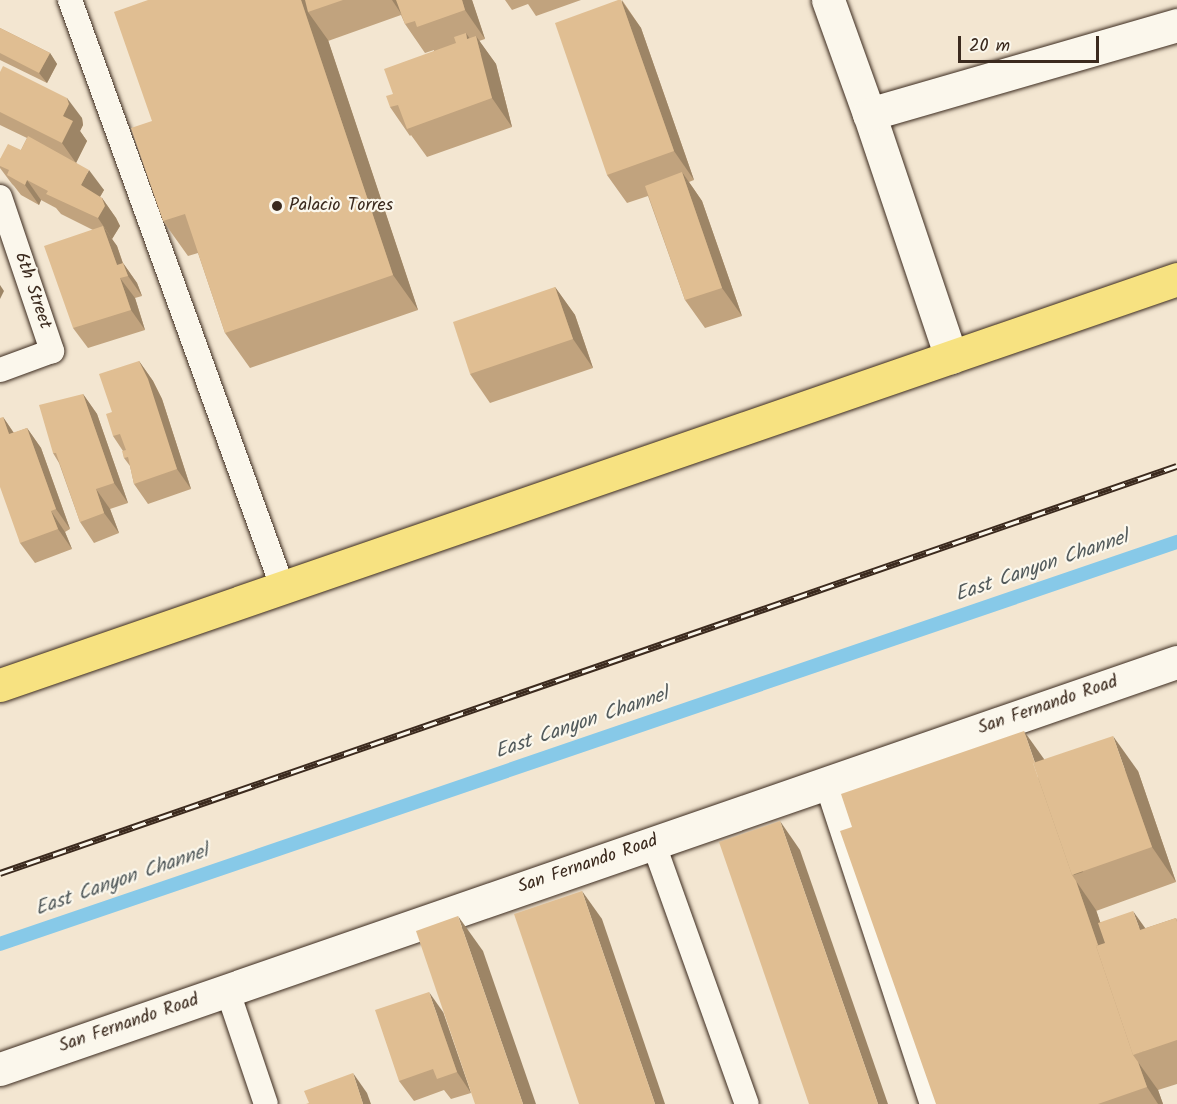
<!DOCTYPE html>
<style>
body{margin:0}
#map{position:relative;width:1177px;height:1104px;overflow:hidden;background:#f3e6d1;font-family:Kalam,sans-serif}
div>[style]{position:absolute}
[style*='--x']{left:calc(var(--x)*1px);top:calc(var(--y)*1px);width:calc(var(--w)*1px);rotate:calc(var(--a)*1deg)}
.stream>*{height:14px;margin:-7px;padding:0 7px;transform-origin:7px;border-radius:7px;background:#87c9e8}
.roads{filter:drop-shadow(0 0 2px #3b2a1e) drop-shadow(0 0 2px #3b2a1e)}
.service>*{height:24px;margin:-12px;padding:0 12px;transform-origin:12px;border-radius:12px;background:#fbf7ec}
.minor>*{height:33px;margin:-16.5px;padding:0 16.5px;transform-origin:16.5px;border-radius:16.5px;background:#fbf7ec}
.primary>*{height:33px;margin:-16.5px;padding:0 16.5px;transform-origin:16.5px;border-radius:16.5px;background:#f7e281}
.rail>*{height:7px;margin-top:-3.5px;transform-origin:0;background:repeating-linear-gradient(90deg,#fbf7ec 0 14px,#3b2a1e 0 28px);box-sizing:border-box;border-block:2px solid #3b2a1e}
.wall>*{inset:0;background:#c1a37e}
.shaded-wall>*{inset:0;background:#9d8566}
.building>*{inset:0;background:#e0be92}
.dots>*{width:16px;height:16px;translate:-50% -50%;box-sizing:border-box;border:3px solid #fbf7ec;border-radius:50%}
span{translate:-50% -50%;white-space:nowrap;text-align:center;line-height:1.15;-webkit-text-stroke:4.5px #fbf7ec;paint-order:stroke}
.poi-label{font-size:18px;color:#3b2a1e}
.left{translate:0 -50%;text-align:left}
.street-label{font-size:18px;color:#3b2a1e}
.water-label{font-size:20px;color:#525a5b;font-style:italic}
.scale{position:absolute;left:958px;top:36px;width:141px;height:27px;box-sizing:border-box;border:3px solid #3b2a1e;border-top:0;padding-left:8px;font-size:18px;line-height:21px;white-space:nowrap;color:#3b2a1e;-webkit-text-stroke:4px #fbf7ec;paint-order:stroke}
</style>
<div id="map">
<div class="stream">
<i style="--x:0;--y:944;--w:1244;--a:-18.86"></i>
</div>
<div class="roads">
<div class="service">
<i style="--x:70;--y:0;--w:623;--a:70.11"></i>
<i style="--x:0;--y:197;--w:163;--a:71.3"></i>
<i style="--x:52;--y:351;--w:55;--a:159.9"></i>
<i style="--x:826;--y:782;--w:339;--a:71.8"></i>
<i style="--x:653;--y:842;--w:278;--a:70.3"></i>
<i style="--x:227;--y:989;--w:121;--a:71.3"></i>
</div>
<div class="minor">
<i style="--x:828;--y:0;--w:121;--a:70.2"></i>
<i style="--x:951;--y:357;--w:256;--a:-108.6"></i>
<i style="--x:869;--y:114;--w:321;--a:-16.1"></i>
<i style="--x:0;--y:1069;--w:1245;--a:-19.08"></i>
</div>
<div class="primary">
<i style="--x:0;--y:685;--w:1245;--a:-19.03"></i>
</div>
</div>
<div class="rail">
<i style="--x:0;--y:873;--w:1245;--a:-19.08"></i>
</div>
<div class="wall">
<i style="clip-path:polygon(148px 0,472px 0,485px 39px,479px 41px,496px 64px,512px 127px,427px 157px,411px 135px,410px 136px,390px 107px,393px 94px,434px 51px,434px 50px,425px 53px,405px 24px,401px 15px,328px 41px,328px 40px,418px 310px,250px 368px,225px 333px,198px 253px,188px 256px,163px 221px,152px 121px)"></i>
<i style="clip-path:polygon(505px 0,581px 0,536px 16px,528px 4px,512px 10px)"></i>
<i style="clip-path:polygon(622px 0,641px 28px,694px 180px,689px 182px,702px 201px,742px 316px,705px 328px,685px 300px,648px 196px,627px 203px,607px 175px)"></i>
<i style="clip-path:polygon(0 28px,50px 53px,57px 64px,47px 83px,0 60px)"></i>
<i style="clip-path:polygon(0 72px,82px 118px,83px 125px,80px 131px,87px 141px,76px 163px,104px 190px,100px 197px,102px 198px,116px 218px,120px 226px,112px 239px,111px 238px,117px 246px,123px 263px,137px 283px,142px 296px,135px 298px,145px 330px,88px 348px,73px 328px,93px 230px,61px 214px,56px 208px,41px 200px,39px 205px,21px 195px,14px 186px,12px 184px,0 168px,0 159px,21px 150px,27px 138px,0 125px)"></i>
<i style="clip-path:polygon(555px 287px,575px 315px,593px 368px,490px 403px,470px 374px)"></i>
<i style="clip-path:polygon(139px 361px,153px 381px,162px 399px,191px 489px,148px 504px,134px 484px,130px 466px,124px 458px,123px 451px,113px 436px,112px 412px)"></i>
<i style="clip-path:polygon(83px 394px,97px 414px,128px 503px,110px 509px,119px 533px,94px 543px,80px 522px,59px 463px,53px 453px)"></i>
<i style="clip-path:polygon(3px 417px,14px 433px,27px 428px,41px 448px,70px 529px,65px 532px,72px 549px,35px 563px,20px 543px)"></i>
<i style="clip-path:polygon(1044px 760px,1138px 771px,1176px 882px,1096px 911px,1096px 910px,1100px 922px,1146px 928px,1176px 918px,1177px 920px,1177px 1084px,1158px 1090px,1163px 1104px,936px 1104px)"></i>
<i style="clip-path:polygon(443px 1012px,471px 1093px,451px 1099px,444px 1090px,414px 1101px,399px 1081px)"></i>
</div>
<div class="shaded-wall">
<i style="clip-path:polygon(301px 0,314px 0,308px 12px,328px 40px,418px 310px,393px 275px)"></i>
<i style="clip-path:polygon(392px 0,397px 0,402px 15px)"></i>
<i style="clip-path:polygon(462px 0,472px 0,485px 39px,465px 10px)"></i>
<i style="clip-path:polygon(621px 0,641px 28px,694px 180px,674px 151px)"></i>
<i style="clip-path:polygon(466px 33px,481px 55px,476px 36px,496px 64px,512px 127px,492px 98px,467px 39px)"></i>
<i style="clip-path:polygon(50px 53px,57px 64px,47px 83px,39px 73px)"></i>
<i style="clip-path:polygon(67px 98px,82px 118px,83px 125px,80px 131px,87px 141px,76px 163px,62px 143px,63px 116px)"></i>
<i style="clip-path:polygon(89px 170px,104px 190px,95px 205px,81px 185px)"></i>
<i style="clip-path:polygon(682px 172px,702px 201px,742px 316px,722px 288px)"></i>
<i style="clip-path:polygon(27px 180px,41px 200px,39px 205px,25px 185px)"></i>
<i style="clip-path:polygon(102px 198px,116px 218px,120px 226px,112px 239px,98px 218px)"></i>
<i style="clip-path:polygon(103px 226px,117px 246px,127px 276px,117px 265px)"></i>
<i style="clip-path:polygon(123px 263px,137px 283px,142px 296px,128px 276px)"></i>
<i style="clip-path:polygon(120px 278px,135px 298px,145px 330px,131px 310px)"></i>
<i style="clip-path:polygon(0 285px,4px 291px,0 299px)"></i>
<i style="clip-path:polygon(555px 287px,575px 315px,593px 368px,573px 339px)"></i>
<i style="clip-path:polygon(139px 361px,153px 381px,162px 399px,191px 489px,177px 469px)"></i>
<i style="clip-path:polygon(83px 394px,97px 414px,128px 503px,114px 483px)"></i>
<i style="clip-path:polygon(3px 417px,17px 438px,9px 434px)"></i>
<i style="clip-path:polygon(27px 428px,41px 448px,70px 529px,56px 509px)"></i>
<i style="clip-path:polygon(96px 489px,110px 509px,119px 533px,104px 513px)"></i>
<i style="clip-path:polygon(51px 511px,65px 532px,72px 549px,58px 529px)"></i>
<i style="clip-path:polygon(1024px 731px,1044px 759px,1083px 872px,1074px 875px)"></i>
<i style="clip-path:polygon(1113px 736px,1138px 771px,1176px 882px,1152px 847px)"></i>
<i style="clip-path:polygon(780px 821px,800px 850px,888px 1104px,878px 1104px)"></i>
<i style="clip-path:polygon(1076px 881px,1096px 910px,1144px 1051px,1135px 1054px)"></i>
<i style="clip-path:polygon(582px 891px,602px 919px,665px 1104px,655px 1104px)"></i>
<i style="clip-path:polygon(1133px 911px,1158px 946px,1140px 930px)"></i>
<i style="clip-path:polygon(458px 916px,483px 951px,536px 1104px,523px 1104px)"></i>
<i style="clip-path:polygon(429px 992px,443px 1012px,471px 1093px,457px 1072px)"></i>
<i style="clip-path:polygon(1138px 1062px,1158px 1090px,1163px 1104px,1158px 1104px,1147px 1087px)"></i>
<i style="clip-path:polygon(353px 1073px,367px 1093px,371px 1104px,363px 1104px)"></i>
</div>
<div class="building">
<i style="clip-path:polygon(148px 0,301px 0,393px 275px,225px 333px,185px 214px,163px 221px,131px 128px,152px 121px,114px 12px)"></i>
<i style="clip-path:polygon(305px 0,343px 0,308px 12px)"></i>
<i style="clip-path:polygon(396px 0,462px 0,465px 10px,417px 27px,415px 21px,405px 24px)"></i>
<i style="clip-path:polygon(618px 0,621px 0,674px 151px,607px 175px,555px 23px)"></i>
<i style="clip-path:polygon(0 28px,50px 53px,39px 73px,0 53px)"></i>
<i style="clip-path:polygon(466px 33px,467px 39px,476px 36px,492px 98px,407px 129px,398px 105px,390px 107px,386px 96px,393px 94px,384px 69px,456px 43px,454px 37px)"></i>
<i style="clip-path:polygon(3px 66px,67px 98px,69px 104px,63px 116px,73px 121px,62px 143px,0 112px,0 72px)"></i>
<i style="clip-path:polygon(28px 136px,89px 170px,81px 185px,102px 198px,105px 206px,98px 218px,46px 194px,48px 191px,27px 180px,25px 185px,7px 175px,9px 170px,0 166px,0 159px,8px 144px,21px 150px)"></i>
<i style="clip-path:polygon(682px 172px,722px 288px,685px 300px,645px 186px)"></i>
<i style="clip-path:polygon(103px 226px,117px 265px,123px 263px,128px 276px,120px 278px,131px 310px,73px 328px,44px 246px)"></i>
<i style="clip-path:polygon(555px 287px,573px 339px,470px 374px,453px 322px)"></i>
<i style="clip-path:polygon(139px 361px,148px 379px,177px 469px,134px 484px,128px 457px,124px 458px,122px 451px,126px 450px,120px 434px,113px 436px,106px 414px,112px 412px,99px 374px)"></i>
<i style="clip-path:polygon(83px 394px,114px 483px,96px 489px,104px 513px,80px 522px,56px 453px,53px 453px,39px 405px)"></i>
<i style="clip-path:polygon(3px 417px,9px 434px,27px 428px,56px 509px,51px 511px,58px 529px,20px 543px,0 487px,0 418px)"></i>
<i style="clip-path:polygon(1024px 731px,1035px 763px,1033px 763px,1072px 875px,1076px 881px,1098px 945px,1096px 946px,1133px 1055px,1138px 1062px,1147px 1087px,1098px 1104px,936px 1104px,840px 831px,852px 827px,841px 794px)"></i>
<i style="clip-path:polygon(1113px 736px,1152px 847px,1072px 875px,1033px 763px)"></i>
<i style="clip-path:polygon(780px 821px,878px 1104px,809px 1104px,719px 842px)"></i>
<i style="clip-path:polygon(582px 891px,655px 1104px,579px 1104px,514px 914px)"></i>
<i style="clip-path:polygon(1133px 911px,1140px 930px,1176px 918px,1177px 922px,1177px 1040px,1133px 1055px,1096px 946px,1105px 943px,1098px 923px)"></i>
<i style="clip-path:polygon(458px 916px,523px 1104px,475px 1104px,416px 931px)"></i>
<i style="clip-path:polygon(429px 992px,457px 1072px,437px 1079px,433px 1069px,399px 1081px,375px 1010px)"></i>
<i style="clip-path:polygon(353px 1073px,363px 1104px,306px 1104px,309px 1103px,304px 1091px)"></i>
</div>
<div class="dots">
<i style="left:277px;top:206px;background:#3b2a1e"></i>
</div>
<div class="poi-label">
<span class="left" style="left:289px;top:206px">Palacio Torres</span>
</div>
<div class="street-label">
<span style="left:32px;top:291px;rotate:71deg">6th Street</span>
<span style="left:1048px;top:706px;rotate:-19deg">San Fernando Road</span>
<span style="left:588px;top:865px;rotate:-19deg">San Fernando Road</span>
<span style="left:129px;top:1024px;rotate:-19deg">San Fernando Road</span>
</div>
<div class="water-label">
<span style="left:1042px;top:567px;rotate:-19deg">East Canyon Channel</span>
<span style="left:582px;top:724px;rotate:-19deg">East Canyon Channel</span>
<span style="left:122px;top:881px;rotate:-19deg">East Canyon Channel</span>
</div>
<div class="scale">20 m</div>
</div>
